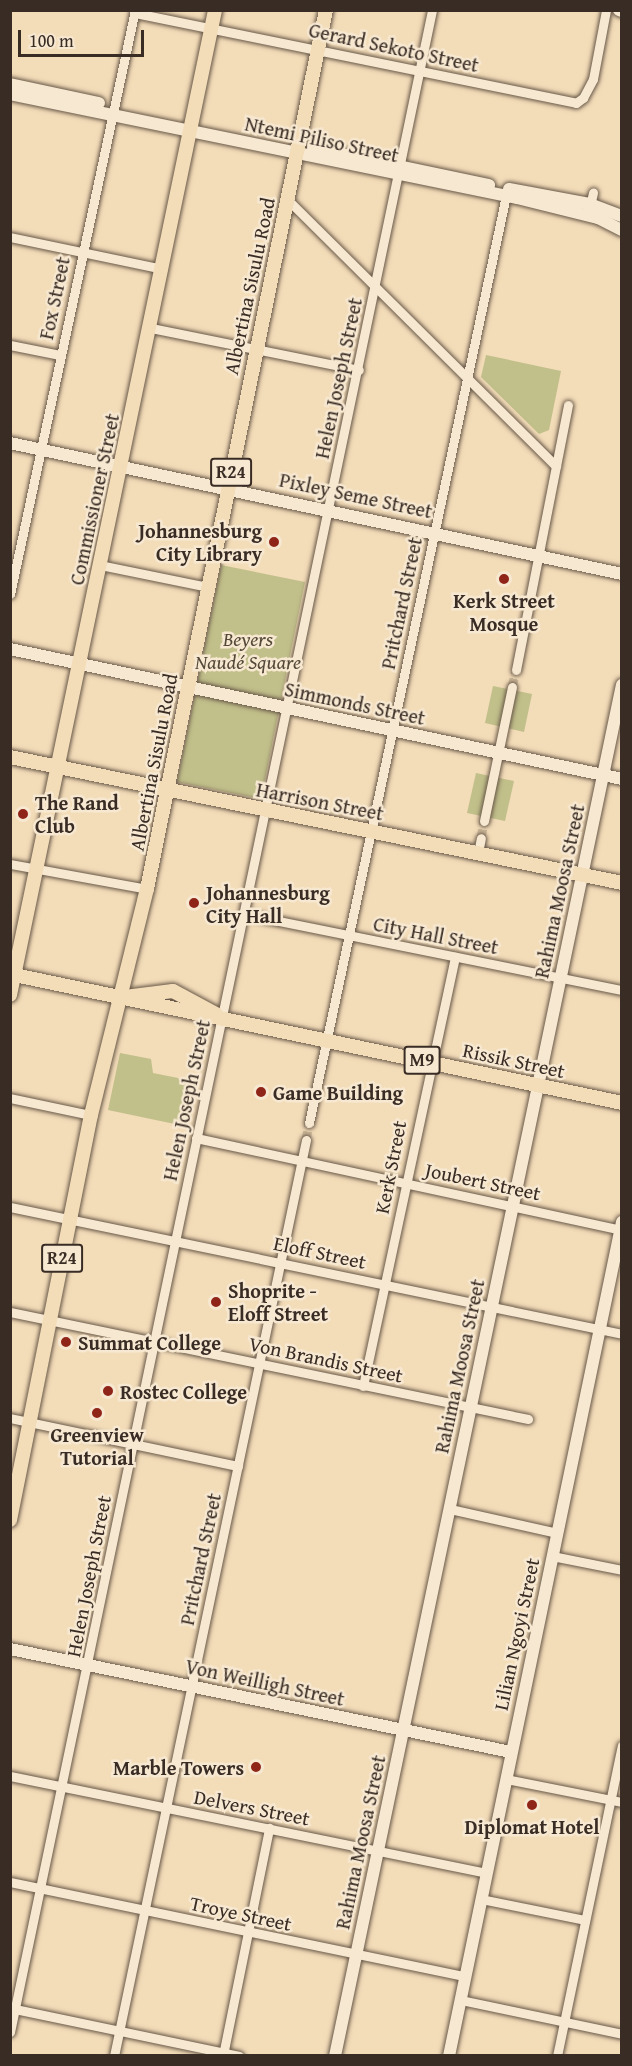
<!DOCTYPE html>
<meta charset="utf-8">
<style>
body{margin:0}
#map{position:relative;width:632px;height:2066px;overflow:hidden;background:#f3dcb8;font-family:"Gentium Book Plus",serif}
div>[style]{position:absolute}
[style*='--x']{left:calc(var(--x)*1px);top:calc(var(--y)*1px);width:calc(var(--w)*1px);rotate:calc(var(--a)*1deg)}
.green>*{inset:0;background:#c1bf8a}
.street-tunnel>*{height:9px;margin-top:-4.5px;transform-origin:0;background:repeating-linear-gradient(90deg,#ceb99a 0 9px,transparent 0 13.5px)}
.roads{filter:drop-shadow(0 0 2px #685849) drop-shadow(0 0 2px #685849)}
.street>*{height:9px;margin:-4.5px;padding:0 4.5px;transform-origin:4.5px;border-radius:4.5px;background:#f7e8d1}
.secondary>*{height:12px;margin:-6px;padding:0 6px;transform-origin:6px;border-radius:6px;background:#f7e8d1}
.primary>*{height:14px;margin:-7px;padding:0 7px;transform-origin:7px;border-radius:7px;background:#f3dcb8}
.dots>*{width:16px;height:16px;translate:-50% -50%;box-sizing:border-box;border:3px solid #f7e8d1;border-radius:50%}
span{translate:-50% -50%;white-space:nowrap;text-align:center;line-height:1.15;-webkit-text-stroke:5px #f7e8d1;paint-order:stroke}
.shield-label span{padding:2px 4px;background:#f7e8d1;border:2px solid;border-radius:4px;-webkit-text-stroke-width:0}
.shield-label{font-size:18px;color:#392c24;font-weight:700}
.street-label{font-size:20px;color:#392c24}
.poi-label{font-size:20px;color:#392c24;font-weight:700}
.right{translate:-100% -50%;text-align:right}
.left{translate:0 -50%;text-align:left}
.park-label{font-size:20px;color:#544938;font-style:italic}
.frame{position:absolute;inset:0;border:12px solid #392c24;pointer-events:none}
.scale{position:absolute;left:18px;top:30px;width:126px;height:27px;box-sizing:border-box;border:3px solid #392c24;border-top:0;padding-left:8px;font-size:18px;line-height:21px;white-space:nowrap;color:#392c24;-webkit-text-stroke:4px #f7e8d1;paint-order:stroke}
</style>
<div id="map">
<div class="green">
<i style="clip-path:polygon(486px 355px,561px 371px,549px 430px,539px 434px,481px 377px)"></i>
<i style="clip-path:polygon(221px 565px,305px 582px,261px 799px,177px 782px)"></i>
<i style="clip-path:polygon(493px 686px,532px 694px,524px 732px,485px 723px)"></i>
<i style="clip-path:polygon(476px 773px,514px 781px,505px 821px,467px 813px)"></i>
<i style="clip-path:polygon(120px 1053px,151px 1059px,153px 1073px,198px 1082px,189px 1127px,108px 1110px)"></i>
</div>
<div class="street-tunnel">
<i style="--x:512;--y:687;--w:17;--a:-77"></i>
<i style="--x:481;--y:838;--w:17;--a:-80"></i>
<i style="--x:306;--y:1140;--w:17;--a:-80"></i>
</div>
<div class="roads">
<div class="street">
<i style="--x:135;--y:13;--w:450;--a:11.5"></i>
<i style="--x:576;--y:103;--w:9;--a:-36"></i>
<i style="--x:583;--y:98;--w:21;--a:-62"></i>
<i style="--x:593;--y:79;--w:70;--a:-79.3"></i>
<i style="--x:287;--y:199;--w:379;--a:44.8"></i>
<i style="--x:589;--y:210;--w:18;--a:-77"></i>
<i style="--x:10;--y:237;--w:156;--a:11.8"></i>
<i style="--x:151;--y:328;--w:212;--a:11.4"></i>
<i style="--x:10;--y:345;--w:51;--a:11.3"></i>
<i style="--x:100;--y:565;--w:110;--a:11.5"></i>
<i style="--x:10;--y:594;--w:597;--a:-77.92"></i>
<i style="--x:516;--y:670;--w:270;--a:-78.9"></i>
<i style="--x:484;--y:821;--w:137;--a:-78.2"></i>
<i style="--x:478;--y:853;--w:15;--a:-79"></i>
<i style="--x:10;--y:864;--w:139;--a:10.3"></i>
<i style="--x:244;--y:914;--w:386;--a:11.4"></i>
<i style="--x:10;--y:1098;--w:83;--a:11.9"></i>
<i style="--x:309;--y:1123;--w:953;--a:-78.01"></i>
<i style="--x:196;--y:1138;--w:436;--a:12.2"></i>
<i style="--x:10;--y:1207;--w:625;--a:11.72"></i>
<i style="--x:10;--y:1312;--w:529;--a:11.67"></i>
<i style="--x:363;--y:1386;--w:439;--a:-77.9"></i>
<i style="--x:10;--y:1418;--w:233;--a:11.9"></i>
<i style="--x:450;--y:1509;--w:110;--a:12.6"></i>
<i style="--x:552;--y:1556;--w:71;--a:11.3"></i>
<i style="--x:10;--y:1776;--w:486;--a:11.5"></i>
<i style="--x:506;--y:1779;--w:118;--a:11.2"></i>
<i style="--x:10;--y:1882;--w:465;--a:11.7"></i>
<i style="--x:481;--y:1899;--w:106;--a:11.4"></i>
<i style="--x:461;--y:2000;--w:165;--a:11.9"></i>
<i style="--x:10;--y:2008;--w:234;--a:11.8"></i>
<i style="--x:10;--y:2032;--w:2066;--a:-78.21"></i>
<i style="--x:223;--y:2055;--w:232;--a:-78.5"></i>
<i style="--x:114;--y:2056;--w:936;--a:-78.16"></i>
<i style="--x:557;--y:2056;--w:317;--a:-78.2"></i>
</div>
<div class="secondary">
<i style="--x:619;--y:10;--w:3;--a:18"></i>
<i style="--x:10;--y:84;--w:91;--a:12.1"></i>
<i style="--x:10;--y:94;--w:518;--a:11.59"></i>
<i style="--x:517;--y:198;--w:83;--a:13.9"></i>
<i style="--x:598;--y:218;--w:27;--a:27"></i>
<i style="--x:313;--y:148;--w:180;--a:11.9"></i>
<i style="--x:509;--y:189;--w:82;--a:10.5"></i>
<i style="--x:590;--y:204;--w:34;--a:21"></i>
<i style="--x:10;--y:443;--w:626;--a:12.08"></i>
<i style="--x:10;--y:649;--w:626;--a:11.99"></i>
<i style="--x:10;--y:1649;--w:511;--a:11.62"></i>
<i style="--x:335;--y:2056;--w:1401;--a:-78.18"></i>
<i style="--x:449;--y:2056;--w:852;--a:-78.28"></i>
</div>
<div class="primary">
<i style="--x:10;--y:757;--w:625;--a:11.63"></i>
<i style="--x:10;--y:974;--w:625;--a:11.9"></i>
<i style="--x:10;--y:995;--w:1006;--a:-78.24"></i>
<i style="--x:125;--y:997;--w:48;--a:-7.1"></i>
<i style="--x:173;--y:991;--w:49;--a:28.1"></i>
<i style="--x:10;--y:1520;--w:413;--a:-78.7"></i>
<i style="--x:91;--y:1115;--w:233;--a:-76.1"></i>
<i style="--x:147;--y:889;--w:897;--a:-78.49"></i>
</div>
</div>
<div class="dots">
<i style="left:274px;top:542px;background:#8f2418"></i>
<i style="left:504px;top:579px;background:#8f2418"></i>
<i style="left:23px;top:814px;background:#8f2418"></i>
<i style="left:194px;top:903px;background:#8f2418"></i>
<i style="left:261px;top:1092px;background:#8f2418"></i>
<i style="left:216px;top:1302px;background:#8f2418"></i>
<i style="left:66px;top:1342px;background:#8f2418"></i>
<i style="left:108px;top:1391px;background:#8f2418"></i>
<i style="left:97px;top:1413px;background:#8f2418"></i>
<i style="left:256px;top:1767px;background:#8f2418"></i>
<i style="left:532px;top:1805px;background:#8f2418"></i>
</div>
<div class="shield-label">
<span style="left:231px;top:472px">R24</span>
<span style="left:422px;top:1060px">M9</span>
<span style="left:62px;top:1258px">R24</span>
</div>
<div class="street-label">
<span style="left:394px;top:47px;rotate:12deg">Gerard Sekoto Street</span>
<span style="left:322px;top:139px;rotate:12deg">Ntemi Piliso Street</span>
<span style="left:249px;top:286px;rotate:-78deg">Albertina Sisulu Road</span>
<span style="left:54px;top:298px;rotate:-78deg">Fox Street</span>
<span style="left:338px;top:378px;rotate:-78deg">Helen Joseph Street</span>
<span style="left:356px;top:495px;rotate:12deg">Pixley Seme Street</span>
<span style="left:94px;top:499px;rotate:-78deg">Commissioner Street</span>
<span style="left:401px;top:603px;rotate:-78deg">Pritchard Street</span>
<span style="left:355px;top:703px;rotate:12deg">Simmonds Street</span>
<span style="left:153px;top:762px;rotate:-79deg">Albertina Sisulu Road</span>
<span style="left:320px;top:801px;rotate:11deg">Harrison Street</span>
<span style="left:559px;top:891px;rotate:-78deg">Rahima Moosa Street</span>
<span style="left:436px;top:935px;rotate:11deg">City Hall Street</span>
<span style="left:514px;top:1060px;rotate:12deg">Rissik Street</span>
<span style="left:186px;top:1100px;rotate:-78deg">Helen Joseph Street</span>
<span style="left:390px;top:1167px;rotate:-79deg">Kerk Street</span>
<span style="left:483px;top:1181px;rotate:12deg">Joubert Street</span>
<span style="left:320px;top:1252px;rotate:12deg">Eloff Street</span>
<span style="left:326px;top:1359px;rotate:12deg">Von Brandis Street</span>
<span style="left:459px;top:1366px;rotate:-78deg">Rahima Moosa Street</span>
<span style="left:200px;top:1559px;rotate:-78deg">Pritchard Street</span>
<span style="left:88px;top:1576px;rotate:-79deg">Helen Joseph Street</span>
<span style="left:516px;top:1634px;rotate:-78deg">Lilian Ngoyi Street</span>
<span style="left:265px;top:1682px;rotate:12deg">Von Weilligh Street</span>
<span style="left:252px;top:1807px;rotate:11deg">Delvers Street</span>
<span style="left:360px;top:1842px;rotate:-78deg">Rahima Moosa Street</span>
<span style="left:241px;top:1913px;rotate:12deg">Troye Street</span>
</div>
<div class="poi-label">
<span class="right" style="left:262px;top:542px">Johannesburg<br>City Library</span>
<span style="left:504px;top:612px">Kerk Street<br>Mosque</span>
<span class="left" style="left:35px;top:814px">The Rand<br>Club</span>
<span class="left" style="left:206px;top:904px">Johannesburg<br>City Hall</span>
<span class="left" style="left:273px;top:1092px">Game Building</span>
<span class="left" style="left:228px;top:1302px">Shoprite -<br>Eloff Street</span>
<span class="left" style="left:78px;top:1342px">Summat College</span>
<span class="left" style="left:120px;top:1391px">Rostec College</span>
<span style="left:97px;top:1446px">Greenview<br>Tutorial</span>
<span class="right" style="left:244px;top:1767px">Marble Towers</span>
<span style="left:532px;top:1826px">Diplomat Hotel</span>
</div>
<div class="park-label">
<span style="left:248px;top:650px">Beyers<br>Naudé Square</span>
</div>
<div class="frame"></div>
<div class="scale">100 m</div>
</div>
